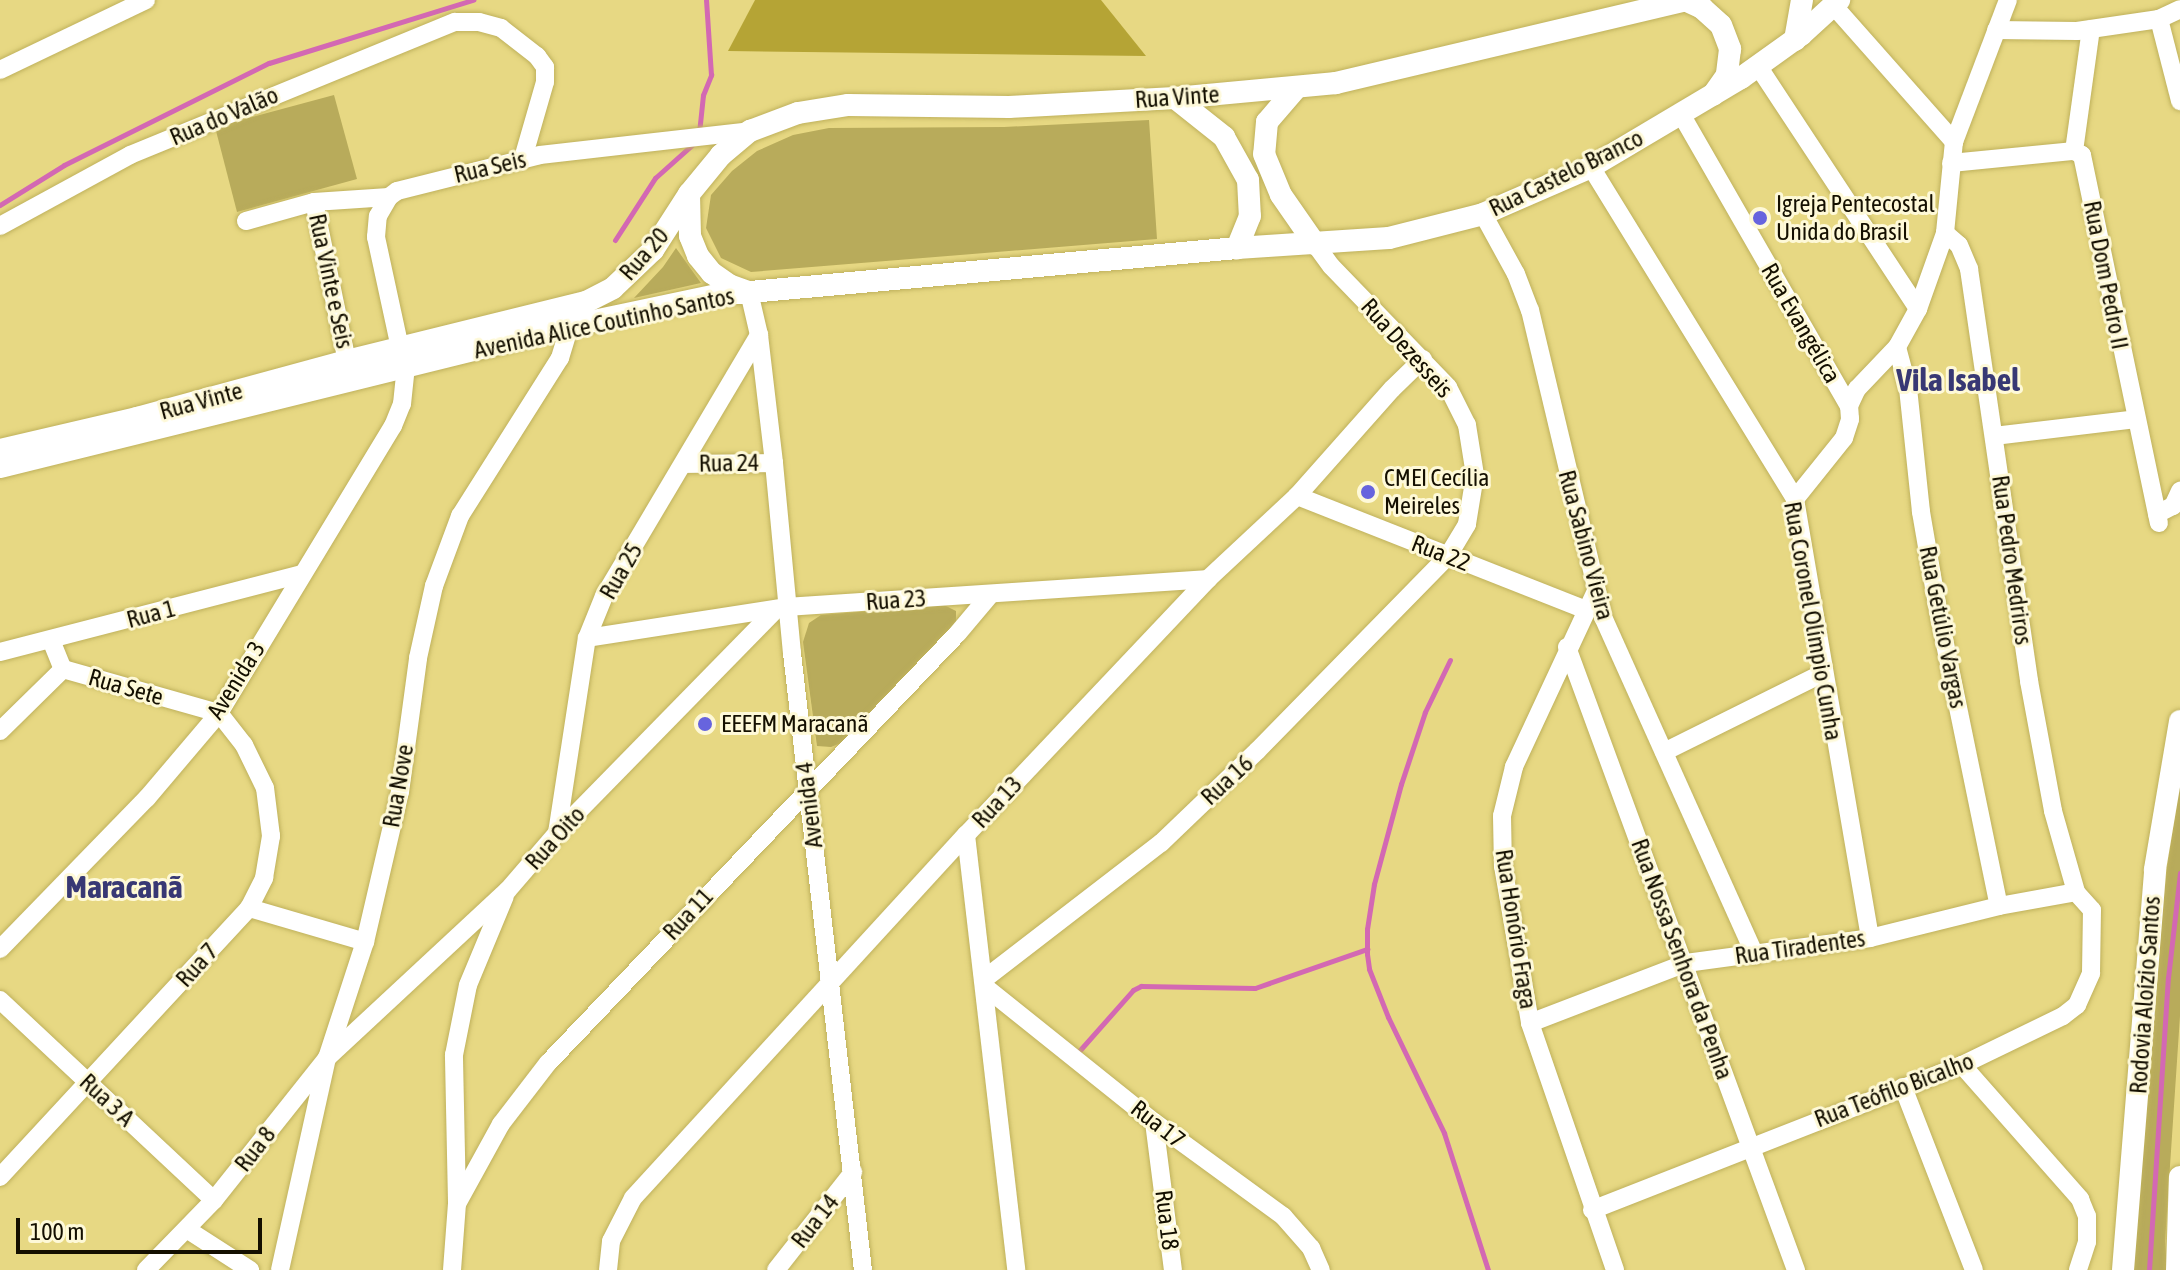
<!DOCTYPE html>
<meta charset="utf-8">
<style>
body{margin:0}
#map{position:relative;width:2180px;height:1270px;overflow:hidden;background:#e7d883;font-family:"Asap Condensed",sans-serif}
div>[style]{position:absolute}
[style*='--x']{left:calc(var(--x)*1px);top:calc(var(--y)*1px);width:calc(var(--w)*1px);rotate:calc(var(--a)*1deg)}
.green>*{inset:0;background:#b8ab5b}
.forest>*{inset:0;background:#b5a435}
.stream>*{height:5px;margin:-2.5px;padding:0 2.5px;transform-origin:2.5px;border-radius:2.5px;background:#d368b3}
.roads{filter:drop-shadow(0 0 2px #bfb15c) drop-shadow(0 0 2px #bfb15c)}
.minor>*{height:18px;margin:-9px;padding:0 9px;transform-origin:9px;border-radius:9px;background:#fff}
.major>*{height:22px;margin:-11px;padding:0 11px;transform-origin:11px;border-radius:11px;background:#fff}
.dots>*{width:22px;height:22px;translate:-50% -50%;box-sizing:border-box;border:4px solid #fef9d8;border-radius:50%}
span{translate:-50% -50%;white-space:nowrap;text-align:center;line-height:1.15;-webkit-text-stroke:6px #fef9d8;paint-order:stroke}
.street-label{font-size:24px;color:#140f00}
.poi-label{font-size:24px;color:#140f00}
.left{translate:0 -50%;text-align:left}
.district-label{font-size:32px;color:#383874;font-weight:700}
.scale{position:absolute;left:16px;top:1218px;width:246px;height:36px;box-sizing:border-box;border:4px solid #140f00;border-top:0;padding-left:10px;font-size:24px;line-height:28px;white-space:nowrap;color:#140f00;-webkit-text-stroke:6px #fef9d8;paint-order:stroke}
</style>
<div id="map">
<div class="green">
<i style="clip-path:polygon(334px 95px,357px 179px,237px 212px,215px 127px)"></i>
<i style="clip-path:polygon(1149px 120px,1157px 239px,751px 272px,721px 258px,706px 228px,711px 195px,732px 171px,757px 151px,793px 135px,829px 128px,1004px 127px)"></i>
<i style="clip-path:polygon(676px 248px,701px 283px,634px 298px,663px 267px)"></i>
<i style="clip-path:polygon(944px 605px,956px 611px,956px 622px,841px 743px,831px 747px,817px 746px,803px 642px,809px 623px,821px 615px)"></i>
<i style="clip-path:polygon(2180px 782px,2180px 1016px,2165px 1241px,2167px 1270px,2133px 1270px,2151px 1022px,2167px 868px)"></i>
</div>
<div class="forest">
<i style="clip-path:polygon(755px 0,1101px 0,1146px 56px,728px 51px)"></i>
</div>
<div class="stream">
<i style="--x:699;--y:133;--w:38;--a:-84"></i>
<i style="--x:703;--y:95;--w:22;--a:-68"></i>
<i style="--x:711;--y:75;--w:75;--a:-93.8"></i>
<i style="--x:0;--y:205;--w:75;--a:-32"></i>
<i style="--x:64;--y:165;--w:229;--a:-26.5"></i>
<i style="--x:269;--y:63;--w:214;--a:-17.2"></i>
<i style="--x:615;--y:240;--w:74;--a:-57.2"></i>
<i style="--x:655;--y:178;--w:50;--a:-41.7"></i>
<i style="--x:1450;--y:660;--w:58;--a:115.7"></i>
<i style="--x:1425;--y:712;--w:76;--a:108.4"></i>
<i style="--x:1401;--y:784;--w:104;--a:105.1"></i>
<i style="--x:1374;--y:884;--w:46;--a:98.8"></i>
<i style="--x:1367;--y:929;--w:25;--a:90"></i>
<i style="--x:1367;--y:954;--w:15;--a:82"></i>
<i style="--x:1369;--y:969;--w:52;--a:68.4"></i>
<i style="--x:1388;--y:1017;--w:129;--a:64.2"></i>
<i style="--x:1444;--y:1133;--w:144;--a:72.2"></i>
<i style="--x:1080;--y:1050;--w:80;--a:-48.5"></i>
<i style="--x:1133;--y:990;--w:9;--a:-27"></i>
<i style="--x:1141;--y:986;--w:114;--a:1"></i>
<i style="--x:1255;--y:988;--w:119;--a:-19.2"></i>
<i style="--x:2149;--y:1270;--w:293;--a:-86.3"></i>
<i style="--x:2168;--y:978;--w:106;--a:-83.5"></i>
</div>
<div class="roads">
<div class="minor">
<i style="--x:1833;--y:5;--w:183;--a:48.5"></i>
<i style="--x:2159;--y:19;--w:85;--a:75.6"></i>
<i style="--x:1996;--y:30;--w:81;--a:0.7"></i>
<i style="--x:2077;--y:31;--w:83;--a:-8.3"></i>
<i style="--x:2159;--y:19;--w:23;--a:-25"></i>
<i style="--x:1758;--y:66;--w:291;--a:56.6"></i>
<i style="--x:0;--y:70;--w:162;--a:-25.6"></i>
<i style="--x:1681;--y:114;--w:337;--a:60.1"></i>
<i style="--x:2074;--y:151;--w:123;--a:-82.1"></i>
<i style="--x:1951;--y:163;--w:124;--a:-5.6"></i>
<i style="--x:2074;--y:151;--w:9;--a:27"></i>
<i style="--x:2082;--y:155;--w:376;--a:78.2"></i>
<i style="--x:1591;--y:167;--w:390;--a:58.4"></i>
<i style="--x:1795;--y:499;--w:445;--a:80.3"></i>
<i style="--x:314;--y:202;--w:162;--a:78.3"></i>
<i style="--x:1483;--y:214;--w:68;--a:61.2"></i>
<i style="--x:1516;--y:274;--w:39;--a:69"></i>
<i style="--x:1530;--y:310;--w:316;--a:76.6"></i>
<i style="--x:1603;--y:617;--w:371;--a:65.8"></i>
<i style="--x:246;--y:221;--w:71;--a:-15.6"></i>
<i style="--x:314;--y:202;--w:75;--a:-3.8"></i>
<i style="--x:0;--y:226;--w:148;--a:-28.6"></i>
<i style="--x:130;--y:155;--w:351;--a:-22.3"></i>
<i style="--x:455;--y:22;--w:24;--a:0"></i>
<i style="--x:479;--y:22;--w:23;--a:15"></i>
<i style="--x:501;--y:28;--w:46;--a:37.9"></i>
<i style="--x:537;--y:56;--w:14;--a:54"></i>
<i style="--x:545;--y:67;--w:15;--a:90"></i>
<i style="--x:545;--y:82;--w:79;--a:106.1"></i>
<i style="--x:1945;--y:233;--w:18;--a:41"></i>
<i style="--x:1959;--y:245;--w:26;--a:67"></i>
<i style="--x:1969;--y:269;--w:416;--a:81.7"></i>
<i style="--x:2029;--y:681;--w:132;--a:79.5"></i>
<i style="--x:2053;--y:811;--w:84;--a:74.1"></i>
<i style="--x:749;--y:292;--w:44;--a:76.9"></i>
<i style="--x:759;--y:335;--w:129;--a:83.3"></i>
<i style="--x:774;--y:463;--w:191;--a:84.6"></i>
<i style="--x:792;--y:653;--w:621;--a:83.44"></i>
<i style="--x:1897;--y:347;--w:42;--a:75"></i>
<i style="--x:1908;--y:388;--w:125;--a:84"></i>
<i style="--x:1921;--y:512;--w:94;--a:80.2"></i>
<i style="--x:1937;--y:605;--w:307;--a:78.4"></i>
<i style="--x:400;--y:348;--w:114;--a:-102.2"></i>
<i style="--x:376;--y:237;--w:21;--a:-85"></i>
<i style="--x:378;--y:216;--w:22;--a:-60"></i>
<i style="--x:389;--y:197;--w:10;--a:-37"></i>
<i style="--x:397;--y:191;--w:147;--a:-14.1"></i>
<i style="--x:540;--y:155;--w:211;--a:-6.5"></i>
<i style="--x:1994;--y:436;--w:143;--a:-6.8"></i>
<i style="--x:685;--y:464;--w:89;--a:-0.6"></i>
<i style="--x:1297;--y:496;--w:311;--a:21.5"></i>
<i style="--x:1795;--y:499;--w:78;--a:-51.2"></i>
<i style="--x:1844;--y:438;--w:20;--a:-72"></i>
<i style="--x:1850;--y:419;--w:13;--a:-94"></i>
<i style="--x:1849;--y:406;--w:19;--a:-65"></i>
<i style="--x:1857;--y:389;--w:58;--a:-46.4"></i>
<i style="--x:1897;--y:347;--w:43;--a:-61.1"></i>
<i style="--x:1918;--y:309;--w:81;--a:-70.4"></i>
<i style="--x:1945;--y:233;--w:91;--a:-84.4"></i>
<i style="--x:1954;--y:142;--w:152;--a:-69.2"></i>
<i style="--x:2157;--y:514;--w:18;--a:-27"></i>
<i style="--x:2173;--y:506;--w:17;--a:-65"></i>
<i style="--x:1595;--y:593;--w:192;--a:115"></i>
<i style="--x:1514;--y:767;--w:50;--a:103.8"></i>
<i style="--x:1502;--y:816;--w:50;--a:88.9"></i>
<i style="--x:1503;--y:866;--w:159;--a:80.2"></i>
<i style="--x:1530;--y:1023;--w:261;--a:71"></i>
<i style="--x:587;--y:638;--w:202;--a:-8.8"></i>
<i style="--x:787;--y:607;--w:422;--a:-3.8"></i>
<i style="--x:51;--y:640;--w:31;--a:68"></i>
<i style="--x:63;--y:669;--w:162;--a:15.8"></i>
<i style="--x:1567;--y:647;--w:664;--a:69.82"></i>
<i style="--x:0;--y:652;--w:311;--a:-14.5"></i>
<i style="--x:0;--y:731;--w:88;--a:-44.5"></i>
<i style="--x:1664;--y:752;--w:178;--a:-26.4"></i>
<i style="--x:557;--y:833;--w:197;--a:-81.3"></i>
<i style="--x:587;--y:638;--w:45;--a:-68"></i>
<i style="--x:604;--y:596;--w:304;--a:-59.3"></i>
<i style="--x:966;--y:835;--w:438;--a:83.4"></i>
<i style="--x:249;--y:908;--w:121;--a:16.3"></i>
<i style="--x:0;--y:949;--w:211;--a:-45.8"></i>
<i style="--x:147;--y:798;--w:111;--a:-49.7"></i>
<i style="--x:219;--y:713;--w:336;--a:-58.8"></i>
<i style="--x:393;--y:426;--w:24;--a:-68"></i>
<i style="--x:402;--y:404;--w:36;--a:-84"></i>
<i style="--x:983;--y:980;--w:225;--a:-37.6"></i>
<i style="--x:1161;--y:843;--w:133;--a:-43.8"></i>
<i style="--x:1257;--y:751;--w:273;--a:-45.6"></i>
<i style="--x:1448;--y:556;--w:37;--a:-59"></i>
<i style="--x:1467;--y:524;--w:50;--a:-80.7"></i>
<i style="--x:1475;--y:475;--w:51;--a:-99.1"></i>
<i style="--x:1467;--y:425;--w:42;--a:-116.6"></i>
<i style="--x:1448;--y:387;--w:168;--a:-134"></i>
<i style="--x:1331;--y:266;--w:27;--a:-126"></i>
<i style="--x:984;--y:986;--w:218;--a:38.7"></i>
<i style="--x:1154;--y:1122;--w:160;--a:36.1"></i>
<i style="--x:1283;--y:1216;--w:43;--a:48.8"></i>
<i style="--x:1311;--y:1248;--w:24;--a:66"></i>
<i style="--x:0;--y:1000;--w:293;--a:43.1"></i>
<i style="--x:1530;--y:1023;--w:167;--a:-21"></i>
<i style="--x:1686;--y:963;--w:186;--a:-7.7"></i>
<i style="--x:1870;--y:938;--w:133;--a:-13.9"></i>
<i style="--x:1999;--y:906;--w:78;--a:-10.3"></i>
<i style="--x:1962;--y:1065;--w:179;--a:48.6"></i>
<i style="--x:2080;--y:1199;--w:18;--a:68"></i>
<i style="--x:2087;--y:1216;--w:26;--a:90"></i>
<i style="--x:2087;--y:1242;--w:29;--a:108"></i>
<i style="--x:1903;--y:1087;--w:196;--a:68.8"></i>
<i style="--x:1154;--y:1122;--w:149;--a:82.7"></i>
<i style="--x:0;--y:1177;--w:367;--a:-47.2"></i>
<i style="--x:249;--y:908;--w:34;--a:-63"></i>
<i style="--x:264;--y:878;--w:43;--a:-80.5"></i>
<i style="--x:271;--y:836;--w:48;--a:-97.1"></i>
<i style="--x:265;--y:788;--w:48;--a:-116"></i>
<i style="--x:244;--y:745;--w:41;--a:-128"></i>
<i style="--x:457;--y:1202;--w:147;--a:-91.2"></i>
<i style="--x:454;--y:1055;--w:71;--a:-78.7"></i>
<i style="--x:468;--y:985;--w:96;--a:-67.4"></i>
<i style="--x:1592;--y:1210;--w:397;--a:-21.4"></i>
<i style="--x:1962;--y:1065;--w:112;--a:-25.9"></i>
<i style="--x:2063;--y:1016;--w:18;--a:-38"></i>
<i style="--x:2077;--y:1005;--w:35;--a:-66"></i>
<i style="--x:2091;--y:973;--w:63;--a:-89.1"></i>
<i style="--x:2092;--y:910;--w:24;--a:-132"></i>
<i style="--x:188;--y:1230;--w:74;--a:32.8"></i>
<i style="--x:146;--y:1270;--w:98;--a:-45.8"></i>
<i style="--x:214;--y:1200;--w:181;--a:-51.5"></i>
<i style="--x:327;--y:1058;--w:246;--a:-42.9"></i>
<i style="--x:507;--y:891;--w:77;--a:-49.2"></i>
<i style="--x:557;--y:833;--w:313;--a:-45.6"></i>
<i style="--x:280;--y:1270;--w:217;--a:-77.5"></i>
<i style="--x:327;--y:1058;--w:122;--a:-71.9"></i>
<i style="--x:365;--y:942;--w:154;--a:-76.9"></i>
<i style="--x:400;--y:792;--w:135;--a:-82.3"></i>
<i style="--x:418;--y:658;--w:74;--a:-77.5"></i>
<i style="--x:434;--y:586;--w:75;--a:-69.6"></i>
<i style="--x:460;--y:516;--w:187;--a:-57.7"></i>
<i style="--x:560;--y:358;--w:34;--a:-73"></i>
<i style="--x:452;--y:1270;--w:66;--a:-85.7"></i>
<i style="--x:457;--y:1204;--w:91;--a:-61.2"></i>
<i style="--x:501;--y:1124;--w:77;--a:-52.4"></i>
<i style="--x:548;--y:1063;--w:594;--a:-46.36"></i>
<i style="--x:958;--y:633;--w:50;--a:-49.9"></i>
<i style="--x:608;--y:1270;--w:29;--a:-84"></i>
<i style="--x:611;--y:1241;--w:48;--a:-62.9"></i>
<i style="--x:633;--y:1198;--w:493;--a:-47.5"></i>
<i style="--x:966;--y:835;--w:352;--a:-46.6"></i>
<i style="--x:1208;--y:579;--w:122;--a:-43"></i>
<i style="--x:1297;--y:496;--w:143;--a:-48.4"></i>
<i style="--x:1392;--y:389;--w:43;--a:-44.1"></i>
<i style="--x:776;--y:1270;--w:125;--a:-51.8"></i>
</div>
<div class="major">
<i style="--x:1685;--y:0;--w:19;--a:25"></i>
<i style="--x:1702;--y:8;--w:25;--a:42"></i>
<i style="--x:1721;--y:25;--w:26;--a:69"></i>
<i style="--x:1730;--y:49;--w:26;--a:97"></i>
<i style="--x:1727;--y:75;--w:24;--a:125"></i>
<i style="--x:1795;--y:40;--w:41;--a:-80.1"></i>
<i style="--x:1297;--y:87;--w:46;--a:130.6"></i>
<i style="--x:1267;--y:122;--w:32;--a:95"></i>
<i style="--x:1264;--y:154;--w:44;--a:67.5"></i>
<i style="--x:1281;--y:195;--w:60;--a:55.2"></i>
<i style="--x:1175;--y:98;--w:63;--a:38.5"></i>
<i style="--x:1224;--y:137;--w:49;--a:60.8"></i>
<i style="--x:1248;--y:180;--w:36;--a:87"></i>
<i style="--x:1250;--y:216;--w:35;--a:112"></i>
<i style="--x:689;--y:195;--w:41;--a:88.6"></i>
<i style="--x:690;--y:236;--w:22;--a:68"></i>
<i style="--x:698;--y:256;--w:22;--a:51"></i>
<i style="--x:712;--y:273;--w:21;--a:35"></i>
<i style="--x:729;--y:285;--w:20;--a:20"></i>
<i style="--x:0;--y:450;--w:141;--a:-13.1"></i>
<i style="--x:137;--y:418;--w:218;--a:-15.2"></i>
<i style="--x:347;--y:361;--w:246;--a:-13.9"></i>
<i style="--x:586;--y:302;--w:30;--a:-27"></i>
<i style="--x:613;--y:288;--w:55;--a:-43.5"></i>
<i style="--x:653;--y:250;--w:67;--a:-57.3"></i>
<i style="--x:689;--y:194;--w:50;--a:-50.6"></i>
<i style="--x:721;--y:155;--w:38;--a:-40"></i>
<i style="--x:750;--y:131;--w:51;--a:-20.6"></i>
<i style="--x:798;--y:113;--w:51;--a:-9.1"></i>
<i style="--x:848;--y:105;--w:161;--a:0.7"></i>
<i style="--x:1009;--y:107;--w:166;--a:-3.1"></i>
<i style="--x:1175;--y:98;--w:162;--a:-5.3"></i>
<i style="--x:1336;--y:83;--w:360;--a:-13.3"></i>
<i style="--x:0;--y:467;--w:587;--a:-13.89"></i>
<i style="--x:570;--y:326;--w:150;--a:-11.9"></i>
<i style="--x:717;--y:295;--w:522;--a:-5.16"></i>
<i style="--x:1237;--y:248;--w:152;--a:-3.8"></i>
<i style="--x:1389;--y:238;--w:97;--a:-14.3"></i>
<i style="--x:1483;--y:214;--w:118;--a:-23.5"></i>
<i style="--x:1591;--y:167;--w:174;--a:-30.7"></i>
<i style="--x:1741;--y:78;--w:74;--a:-35.6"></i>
<i style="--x:1801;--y:35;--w:52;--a:-42.6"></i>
<i style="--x:2123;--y:1270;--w:402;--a:-85.4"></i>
<i style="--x:2155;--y:869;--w:150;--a:-80.4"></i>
<i style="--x:2177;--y:1270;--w:93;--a:-88.2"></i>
</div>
</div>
<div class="dots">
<i style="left:1760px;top:218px;background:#6764de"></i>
<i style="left:1368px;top:492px;background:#6764de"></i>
<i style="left:705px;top:724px;background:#6764de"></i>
</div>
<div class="street-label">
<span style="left:1177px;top:97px;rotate:-4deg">Rua Vinte</span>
<span style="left:224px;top:116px;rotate:-23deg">Rua do Valão</span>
<span style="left:490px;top:167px;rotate:-13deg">Rua Seis</span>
<span style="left:1566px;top:173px;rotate:-26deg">Rua Castelo Branco</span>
<span style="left:644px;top:254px;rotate:-49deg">Rua 20</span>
<span style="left:2106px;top:275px;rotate:79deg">Rua Dom Pedro II</span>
<span style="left:331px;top:281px;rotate:78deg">Rua Vinte e Seis</span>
<span style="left:604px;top:323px;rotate:-12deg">Avenida Alice Coutinho Santos</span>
<span style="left:1801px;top:323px;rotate:60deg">Rua Evangélica</span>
<span style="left:1407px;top:348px;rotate:48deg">Rua Dezesseis</span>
<span style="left:201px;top:401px;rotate:-15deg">Rua Vinte</span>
<span style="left:729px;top:463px;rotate:-1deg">Rua 24</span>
<span style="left:1586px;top:545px;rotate:75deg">Rua Sabino Vieira</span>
<span style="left:1441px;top:553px;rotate:21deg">Rua 22</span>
<span style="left:2012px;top:560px;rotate:82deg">Rua Pedro Medriros</span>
<span style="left:621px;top:571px;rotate:-60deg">Rua 25</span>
<span style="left:896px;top:600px;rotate:-4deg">Rua 23</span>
<span style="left:151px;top:614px;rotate:-15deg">Rua 1</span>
<span style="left:1813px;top:621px;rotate:80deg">Rua Coronel Olímpio Cunha</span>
<span style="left:1943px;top:627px;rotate:79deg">Rua Getúlio Vargas</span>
<span style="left:236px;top:680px;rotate:-58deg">Avenida 3</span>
<span style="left:126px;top:687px;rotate:16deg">Rua Sete</span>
<span style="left:1227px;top:780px;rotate:-43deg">Rua 16</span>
<span style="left:398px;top:786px;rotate:-80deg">Rua Nove</span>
<span style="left:997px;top:802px;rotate:-47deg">Rua 13</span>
<span style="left:809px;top:805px;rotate:-97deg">Avenida 4</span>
<span style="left:555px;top:838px;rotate:-48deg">Rua Oito</span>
<span style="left:688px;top:914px;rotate:-47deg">Rua 11</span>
<span style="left:1516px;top:929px;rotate:81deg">Rua Honório Fraga</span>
<span style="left:1800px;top:947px;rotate:-8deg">Rua Tiradentes</span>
<span style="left:1682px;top:959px;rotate:70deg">Rua Nossa Senhora da Penha</span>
<span style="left:197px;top:965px;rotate:-48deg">Rua 7</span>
<span style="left:2145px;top:995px;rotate:-86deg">Rodovia Aloízio Santos</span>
<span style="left:1894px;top:1090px;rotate:-21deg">Rua Teófilo Bicalho</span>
<span style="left:107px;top:1100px;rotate:43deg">Rua 3 A</span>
<span style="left:1158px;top:1124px;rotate:38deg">Rua 17</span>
<span style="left:255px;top:1149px;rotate:-52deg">Rua 8</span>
<span style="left:1167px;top:1220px;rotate:83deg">Rua 18</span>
<span style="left:815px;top:1221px;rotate:-52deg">Rua 14</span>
</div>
<div class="poi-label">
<span class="left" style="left:1776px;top:218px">Igreja Pentecostal<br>Unida do Brasil</span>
<span class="left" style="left:1384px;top:492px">CMEI Cecília<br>Meireles</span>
<span class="left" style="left:721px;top:724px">EEEFM Maracanã</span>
</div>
<div class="district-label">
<span style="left:1958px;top:380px">Vila Isabel</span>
<span style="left:124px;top:887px">Maracanã</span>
</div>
<div class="scale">100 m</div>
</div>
